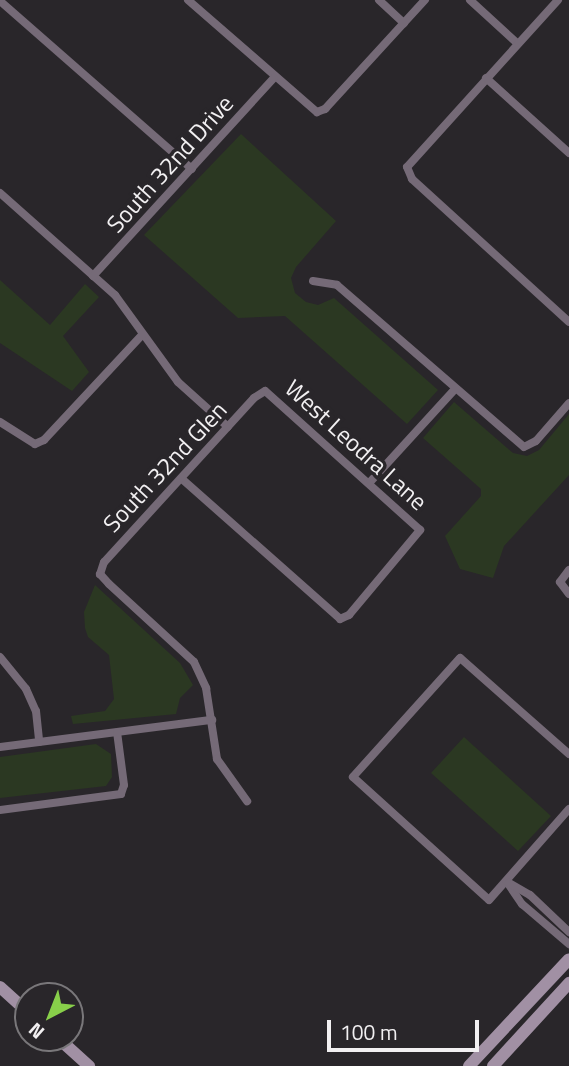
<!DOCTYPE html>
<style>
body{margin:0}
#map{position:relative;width:569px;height:1066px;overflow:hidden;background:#29262a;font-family:"Titillium Web",sans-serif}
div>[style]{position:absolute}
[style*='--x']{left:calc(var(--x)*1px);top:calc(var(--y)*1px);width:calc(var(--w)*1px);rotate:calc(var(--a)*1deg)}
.green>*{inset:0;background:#2b3822}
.minor>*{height:8px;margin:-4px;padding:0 4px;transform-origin:4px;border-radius:4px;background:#756a77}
.secondary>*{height:12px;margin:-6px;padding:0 6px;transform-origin:6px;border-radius:6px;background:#a190a4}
span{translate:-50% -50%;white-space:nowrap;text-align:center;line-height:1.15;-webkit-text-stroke:7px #29262a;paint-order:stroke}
.street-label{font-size:24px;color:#f2f0f2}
.north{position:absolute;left:14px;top:982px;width:70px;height:70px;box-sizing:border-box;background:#29262a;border:2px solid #79777a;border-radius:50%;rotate:222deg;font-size:19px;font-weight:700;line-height:28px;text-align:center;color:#f2f0f2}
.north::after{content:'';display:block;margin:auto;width:24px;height:32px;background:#88cf4a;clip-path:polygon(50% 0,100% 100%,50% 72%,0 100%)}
.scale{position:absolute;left:327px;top:1020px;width:152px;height:32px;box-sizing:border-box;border:4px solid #f2f0f2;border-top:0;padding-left:9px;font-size:21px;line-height:24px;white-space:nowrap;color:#f2f0f2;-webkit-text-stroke:5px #29262a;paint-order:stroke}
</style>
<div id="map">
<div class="green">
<i style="clip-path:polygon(241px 134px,336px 221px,296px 267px,291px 278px,295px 293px,306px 302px,318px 305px,334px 298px,438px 390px,407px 424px,285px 316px,238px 318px,144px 235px)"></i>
<i style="clip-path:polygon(0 280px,50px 325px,85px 284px,99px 297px,63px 336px,89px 372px,72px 391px,0 343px)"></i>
<i style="clip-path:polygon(454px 402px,513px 453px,527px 456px,539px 450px,569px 414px,569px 475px,504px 546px,493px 578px,460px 569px,445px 536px,481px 496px,481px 489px,423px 438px)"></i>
<i style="clip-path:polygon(95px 585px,180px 663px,193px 685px,180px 698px,176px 714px,73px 724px,71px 716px,105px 711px,114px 699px,109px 655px,88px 637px,85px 628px,84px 612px)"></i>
<i style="clip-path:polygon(464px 737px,551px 816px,518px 851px,431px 773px)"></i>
<i style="clip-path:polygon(96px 744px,111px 754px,112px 777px,106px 786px,0 798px,0 757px)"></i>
</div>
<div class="minor">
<i style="--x:188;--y:0;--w:171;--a:41"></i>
<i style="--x:317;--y:112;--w:9;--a:-21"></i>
<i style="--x:325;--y:109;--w:148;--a:-47.5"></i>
<i style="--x:379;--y:0;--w:34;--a:43"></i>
<i style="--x:470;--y:0;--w:65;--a:42.5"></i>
<i style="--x:558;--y:0;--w:225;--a:132.1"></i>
<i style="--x:407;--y:167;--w:13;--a:67"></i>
<i style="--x:412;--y:179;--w:212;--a:42.3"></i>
<i style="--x:0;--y:1;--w:255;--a:41.2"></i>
<i style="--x:486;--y:78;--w:112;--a:42.1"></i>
<i style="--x:0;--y:193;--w:154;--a:41.6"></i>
<i style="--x:115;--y:295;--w:107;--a:54.1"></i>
<i style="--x:178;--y:382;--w:67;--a:42"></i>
<i style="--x:93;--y:276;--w:268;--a:-47.6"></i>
<i style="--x:313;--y:281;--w:24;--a:9"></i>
<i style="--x:337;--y:285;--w:247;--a:40.9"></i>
<i style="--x:524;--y:447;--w:13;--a:-27"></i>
<i style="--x:536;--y:441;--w:50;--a:-49"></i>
<i style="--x:0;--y:422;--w:41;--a:32.2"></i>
<i style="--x:35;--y:444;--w:10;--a:-24"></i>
<i style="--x:44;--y:440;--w:144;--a:-47"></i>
<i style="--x:182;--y:479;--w:211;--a:41.5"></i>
<i style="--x:340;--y:619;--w:10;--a:-24"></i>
<i style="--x:349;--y:615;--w:111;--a:-50.1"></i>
<i style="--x:420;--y:530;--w:208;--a:-138.1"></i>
<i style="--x:265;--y:391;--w:13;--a:148"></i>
<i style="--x:254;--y:398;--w:222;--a:132.4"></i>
<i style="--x:104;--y:562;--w:13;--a:108"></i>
<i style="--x:100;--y:574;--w:13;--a:48"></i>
<i style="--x:109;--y:584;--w:115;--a:42.5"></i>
<i style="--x:194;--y:662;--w:29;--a:65"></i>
<i style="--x:206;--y:688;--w:72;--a:81.2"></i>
<i style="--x:217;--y:759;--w:52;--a:54.5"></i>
<i style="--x:371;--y:481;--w:125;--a:-47.6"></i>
<i style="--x:569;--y:570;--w:15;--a:127"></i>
<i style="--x:560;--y:582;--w:15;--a:53"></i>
<i style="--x:0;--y:657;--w:41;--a:50.9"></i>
<i style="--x:26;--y:689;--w:24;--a:66"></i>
<i style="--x:36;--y:711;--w:31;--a:84"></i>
<i style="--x:0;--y:747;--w:214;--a:-7.3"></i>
<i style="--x:569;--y:754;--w:145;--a:-138.6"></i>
<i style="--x:460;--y:658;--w:160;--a:132"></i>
<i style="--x:353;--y:777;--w:183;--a:42.1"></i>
<i style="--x:489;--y:900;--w:121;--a:-48.7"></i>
<i style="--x:0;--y:810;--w:122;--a:-7.5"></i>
<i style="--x:121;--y:794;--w:9;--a:-72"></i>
<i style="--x:124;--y:785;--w:53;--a:-97.5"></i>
<i style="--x:507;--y:882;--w:27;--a:56"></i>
<i style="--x:522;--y:904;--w:62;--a:40.4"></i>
<i style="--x:509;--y:883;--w:24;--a:30"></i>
<i style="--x:530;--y:895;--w:54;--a:43.5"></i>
</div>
<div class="secondary">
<i style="--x:0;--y:987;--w:38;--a:42"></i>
<i style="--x:58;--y:1038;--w:42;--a:42.1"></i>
<i style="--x:469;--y:1066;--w:146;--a:-46.9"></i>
<i style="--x:493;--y:1066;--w:113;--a:-47.5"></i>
</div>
<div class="street-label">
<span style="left:170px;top:164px;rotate:-48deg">South 32nd Drive</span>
<span style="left:356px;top:445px;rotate:42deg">West Leodra Lane</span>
<span style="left:165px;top:467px;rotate:-47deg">South 32nd Glen</span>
</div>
<div class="north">N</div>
<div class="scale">100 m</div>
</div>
